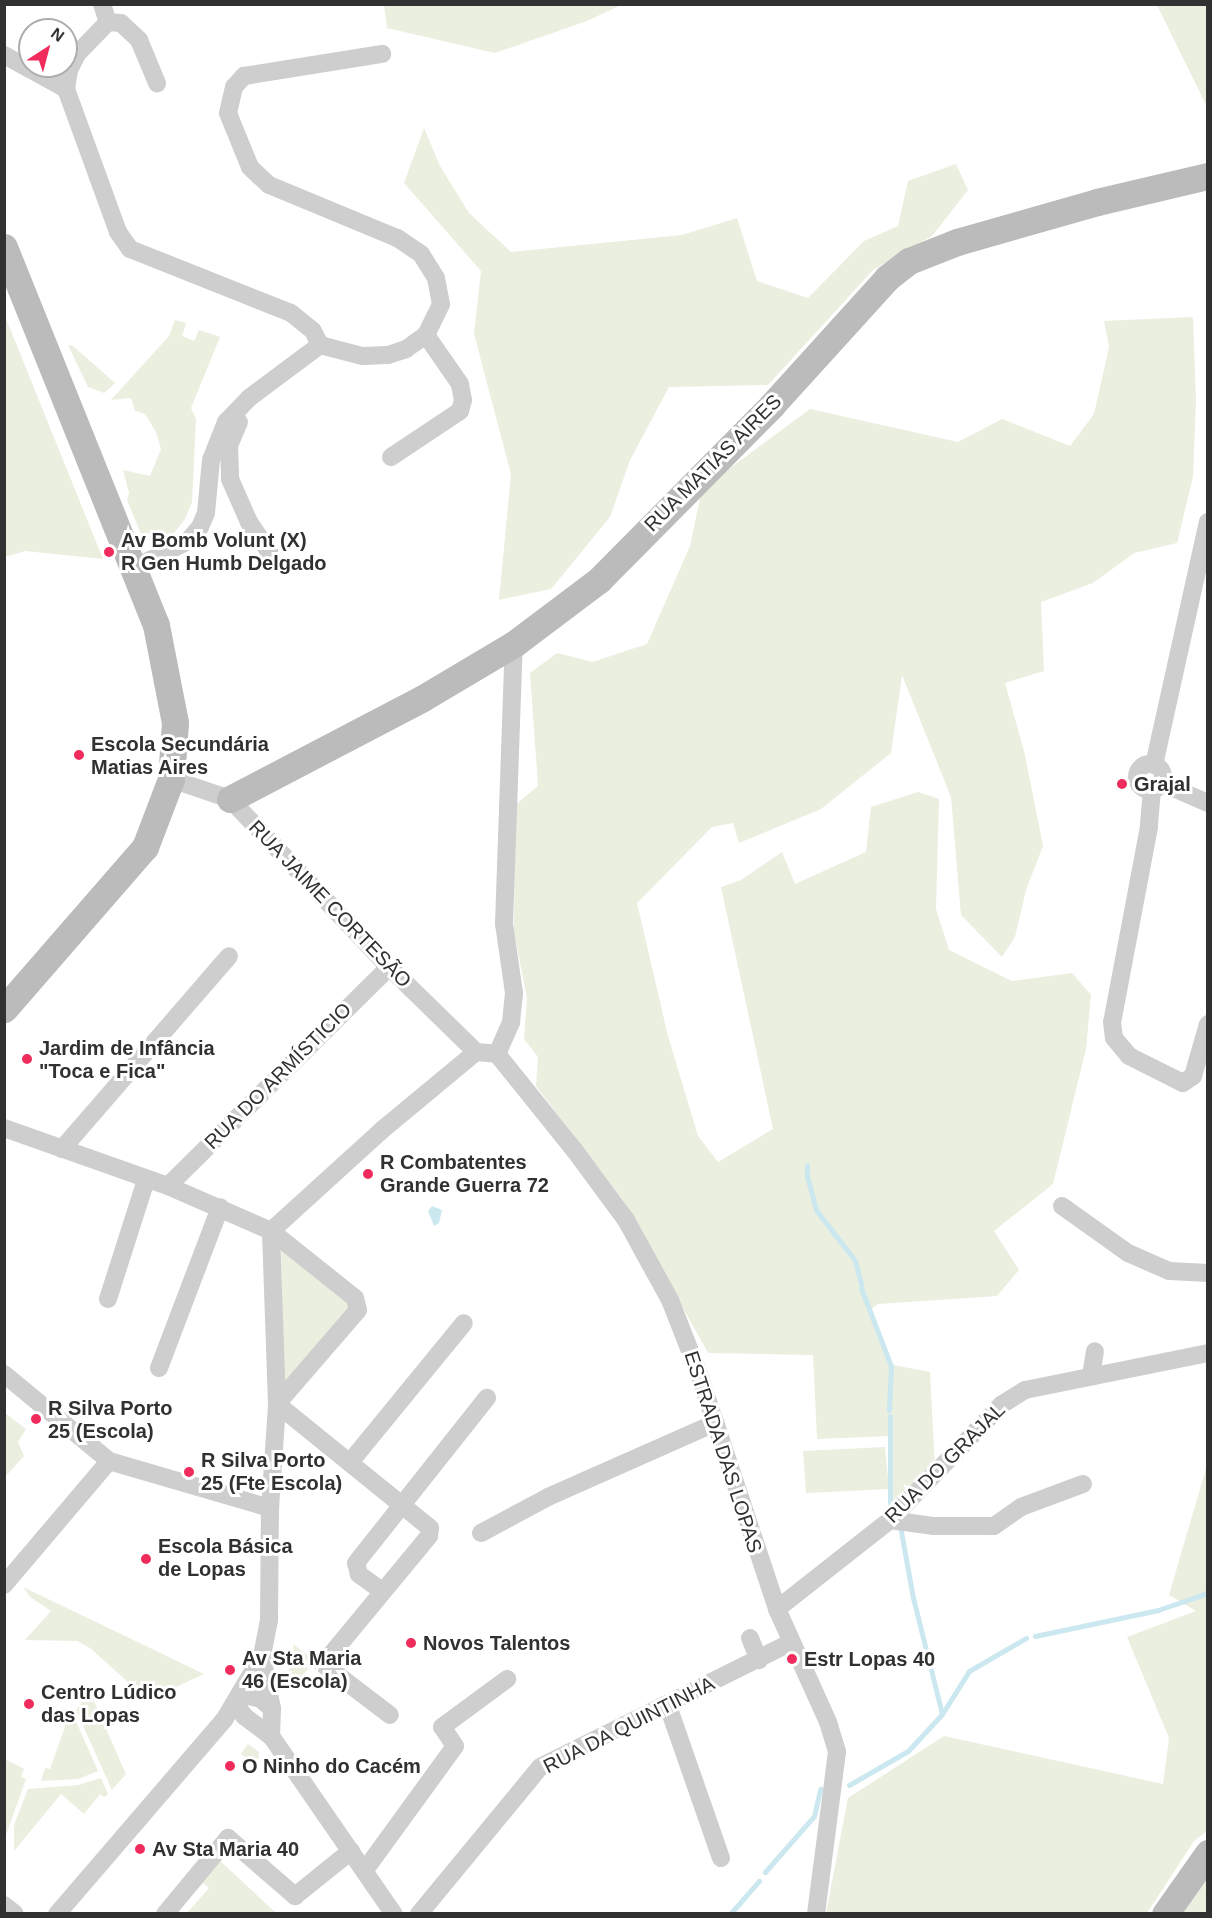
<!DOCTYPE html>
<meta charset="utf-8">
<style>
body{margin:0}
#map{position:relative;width:1212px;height:1918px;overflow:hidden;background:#fff;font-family:Arial,sans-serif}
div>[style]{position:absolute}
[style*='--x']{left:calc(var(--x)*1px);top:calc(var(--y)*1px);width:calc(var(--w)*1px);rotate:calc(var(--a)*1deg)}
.green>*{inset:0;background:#eaefdf}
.water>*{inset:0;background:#cbe7ef}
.stream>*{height:5px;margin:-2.5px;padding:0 2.5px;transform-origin:2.5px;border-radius:2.5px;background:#cbe7ef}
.street>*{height:18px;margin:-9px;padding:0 9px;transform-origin:9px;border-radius:9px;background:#cecece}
.street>.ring{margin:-9px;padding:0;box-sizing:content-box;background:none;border:18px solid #cecece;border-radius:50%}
.secondary>*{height:27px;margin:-13.5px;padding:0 13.5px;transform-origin:13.5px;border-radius:13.5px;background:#bbb}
.dots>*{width:16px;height:16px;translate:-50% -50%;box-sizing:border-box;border:3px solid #fff;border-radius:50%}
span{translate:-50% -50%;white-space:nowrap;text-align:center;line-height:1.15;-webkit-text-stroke:6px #fff;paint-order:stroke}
.street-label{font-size:20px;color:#313131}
.poi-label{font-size:20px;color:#313131;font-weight:700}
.left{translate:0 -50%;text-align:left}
.frame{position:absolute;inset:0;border:6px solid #313131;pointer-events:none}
.north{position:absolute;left:18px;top:18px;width:60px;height:60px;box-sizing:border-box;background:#fff;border:2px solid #adadad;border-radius:50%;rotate:36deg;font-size:16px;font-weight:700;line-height:24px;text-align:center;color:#313131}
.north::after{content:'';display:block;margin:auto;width:21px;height:27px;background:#f02c5c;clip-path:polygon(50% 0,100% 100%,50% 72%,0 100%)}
</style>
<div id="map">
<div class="green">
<i style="clip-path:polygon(384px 5px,384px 4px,621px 5px,587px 21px,495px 53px,387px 28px)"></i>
<i style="clip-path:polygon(1157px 5px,1207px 5px,1207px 107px)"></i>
<i style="clip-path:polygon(424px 128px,440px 166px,469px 213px,511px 252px,682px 235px,737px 218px,757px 281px,808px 298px,864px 241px,898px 226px,908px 181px,956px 164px,968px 190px,932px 236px,873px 270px,768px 385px,669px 387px,630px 460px,610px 517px,551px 589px,499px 600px,511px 474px,474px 334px,481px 271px,404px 183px)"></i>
<i style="clip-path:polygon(4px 316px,5px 316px,103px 559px,25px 551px,5px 557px)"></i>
<i style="clip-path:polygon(1193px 317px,1196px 400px,1193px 477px,1177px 543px,1134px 553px,1093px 583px,1041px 602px,1044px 671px,1005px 683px,1025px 755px,1043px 846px,1026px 890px,1015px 937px,1002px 957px,961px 915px,951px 797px,902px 675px,891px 753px,821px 809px,739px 843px,733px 823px,712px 827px,637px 903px,668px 1036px,698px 1136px,718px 1162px,773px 1129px,721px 887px,741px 880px,782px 852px,795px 884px,866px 852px,871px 807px,918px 792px,939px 799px,936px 909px,949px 950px,1012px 981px,1072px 973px,1091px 995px,1086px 1049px,1053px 1184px,994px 1231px,1019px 1270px,997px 1296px,878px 1304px,870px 1310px,888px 1364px,930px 1372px,935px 1469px,893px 1508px,889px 1436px,817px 1439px,813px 1355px,708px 1353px,623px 1200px,536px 1086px,538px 1057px,524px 1039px,527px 998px,514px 932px,515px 805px,538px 786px,530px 673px,557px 653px,593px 662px,647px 644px,690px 546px,702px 489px,810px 409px,958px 442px,1002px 419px,1070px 446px,1094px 414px,1109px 347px,1104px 321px)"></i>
<i style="clip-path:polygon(175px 320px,186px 323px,182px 336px,194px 341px,199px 330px,220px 337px,191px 408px,196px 419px,192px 502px,185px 519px,174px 533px,157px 539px,141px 534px,127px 500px,129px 493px,123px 470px,150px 476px,161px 449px,156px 432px,145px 414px,135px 411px,131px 398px,111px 400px,169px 336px)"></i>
<i style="clip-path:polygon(68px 345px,73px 346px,115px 383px,104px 393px,88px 387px)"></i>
<i style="clip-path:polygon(281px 1246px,352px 1305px,283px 1388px)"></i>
<i style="clip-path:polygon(5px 1413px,26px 1429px,18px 1442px,24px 1456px,5px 1477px)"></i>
<i style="clip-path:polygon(885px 1447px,889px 1489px,806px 1493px,803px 1451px)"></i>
<i style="clip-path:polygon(1207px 1465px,1207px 1831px,1194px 1841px,1147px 1913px,826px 1913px,848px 1798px,944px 1736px,1163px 1784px,1169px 1738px,1127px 1637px,1196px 1611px,1169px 1595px)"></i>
<i style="clip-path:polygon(23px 1587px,123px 1635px,204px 1674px,148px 1700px,90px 1648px,77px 1641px,25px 1640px,51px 1611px,30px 1597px)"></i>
<i style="clip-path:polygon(293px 1644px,315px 1661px,290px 1690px,289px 1664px,295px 1658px)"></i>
<i style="clip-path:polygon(89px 1690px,126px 1774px,112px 1790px,76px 1710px,85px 1699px,84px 1691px)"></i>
<i style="clip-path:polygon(71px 1710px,98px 1771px,78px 1779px,41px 1781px,45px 1768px,50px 1769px,67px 1721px,63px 1711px)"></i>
<i style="clip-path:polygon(248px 1744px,259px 1752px,257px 1769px,241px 1754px)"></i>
<i style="clip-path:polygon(5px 1759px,24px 1769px,21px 1777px,26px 1779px,5px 1838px,5px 1862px)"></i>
<i style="clip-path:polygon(101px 1778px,108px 1794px,104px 1797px,100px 1794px,84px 1814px,61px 1794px,14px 1851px,14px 1825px,28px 1789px,78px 1785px)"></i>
<i style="clip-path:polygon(217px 1858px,276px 1913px,187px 1913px,209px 1888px,203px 1883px,177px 1913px)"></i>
<i style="clip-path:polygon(1207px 1872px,1207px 1913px,1179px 1914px)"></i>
</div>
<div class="water">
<i style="clip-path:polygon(432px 1206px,442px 1210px,439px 1223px,434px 1226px,428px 1211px)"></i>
</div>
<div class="stream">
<i style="--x:807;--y:1174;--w:9;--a:-90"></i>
<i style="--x:807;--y:1176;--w:35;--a:75"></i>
<i style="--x:816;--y:1210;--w:61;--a:52.4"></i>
<i style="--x:855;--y:1261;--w:24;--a:75"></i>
<i style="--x:861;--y:1288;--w:84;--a:69"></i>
<i style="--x:891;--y:1366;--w:44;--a:92.6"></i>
<i style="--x:890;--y:1416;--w:94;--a:90"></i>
<i style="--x:1035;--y:1636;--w:126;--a:-11.9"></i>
<i style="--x:1158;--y:1610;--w:53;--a:-18.8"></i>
<i style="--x:942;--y:1714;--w:51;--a:-57.9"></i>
<i style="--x:969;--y:1671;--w:66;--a:-30.1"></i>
<i style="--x:849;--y:1785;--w:68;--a:-30"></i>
<i style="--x:908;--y:1751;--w:50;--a:-47.4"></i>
<i style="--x:942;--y:1714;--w:120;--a:-104"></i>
<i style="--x:913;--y:1598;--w:73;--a:-100.2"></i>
<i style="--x:765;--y:1872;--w:74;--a:-48.8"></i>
<i style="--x:814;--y:1816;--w:28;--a:-77"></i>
<i style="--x:730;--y:1914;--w:44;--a:-48.7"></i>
</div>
<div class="street">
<i style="--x:102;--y:4;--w:19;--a:72"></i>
<i style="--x:4;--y:55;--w:71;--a:28.7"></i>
<i style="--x:66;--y:89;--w:152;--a:70"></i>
<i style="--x:118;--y:232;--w:21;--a:55"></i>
<i style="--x:130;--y:249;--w:173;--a:21.7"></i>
<i style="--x:291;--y:313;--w:28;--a:39"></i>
<i style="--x:313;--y:331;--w:16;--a:63"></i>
<i style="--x:66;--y:89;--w:19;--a:-81"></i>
<i style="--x:69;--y:70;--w:18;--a:-63"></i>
<i style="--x:77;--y:54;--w:45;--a:-45.9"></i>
<i style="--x:108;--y:22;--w:13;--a:4"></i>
<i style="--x:121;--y:23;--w:25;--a:43"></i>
<i style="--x:139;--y:40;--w:47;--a:67.3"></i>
<i style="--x:320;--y:345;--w:43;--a:14.7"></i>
<i style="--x:362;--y:356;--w:26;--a:-2"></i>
<i style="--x:388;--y:355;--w:19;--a:-18"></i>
<i style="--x:406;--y:349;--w:24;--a:-35"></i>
<i style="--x:426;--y:335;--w:34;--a:-64"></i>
<i style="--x:441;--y:304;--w:26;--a:-101"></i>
<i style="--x:436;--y:278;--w:28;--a:-122"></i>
<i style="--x:421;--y:254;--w:29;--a:-146"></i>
<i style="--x:397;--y:238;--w:139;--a:-157.5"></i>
<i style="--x:269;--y:185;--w:26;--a:-137"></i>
<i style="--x:250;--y:167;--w:58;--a:-112.2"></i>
<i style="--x:228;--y:113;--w:27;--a:-77"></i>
<i style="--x:234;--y:87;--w:15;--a:-48"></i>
<i style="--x:244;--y:76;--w:140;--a:-9.1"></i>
<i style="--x:239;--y:422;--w:25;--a:113"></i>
<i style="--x:229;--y:445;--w:34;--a:88"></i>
<i style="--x:230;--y:479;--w:47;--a:66.2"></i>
<i style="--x:249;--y:522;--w:36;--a:56"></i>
<i style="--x:391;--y:457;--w:83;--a:-33.7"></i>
<i style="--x:460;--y:411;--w:11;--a:-75"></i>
<i style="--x:463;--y:400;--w:16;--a:-101"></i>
<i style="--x:460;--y:384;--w:60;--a:-124.8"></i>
<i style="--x:134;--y:568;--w:60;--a:-26.6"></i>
<i style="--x:188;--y:541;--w:18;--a:-49"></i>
<i style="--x:200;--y:527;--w:15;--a:-67"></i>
<i style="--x:206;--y:513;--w:53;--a:-84.6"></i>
<i style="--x:211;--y:460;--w:41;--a:-68.5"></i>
<i style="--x:226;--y:422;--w:33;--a:-46"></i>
<i style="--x:249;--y:398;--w:89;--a:-36.7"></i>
<i class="ring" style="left:1137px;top:764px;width:8px;height:8px"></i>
<i style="--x:1154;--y:765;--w:249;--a:-77.5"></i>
<i style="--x:171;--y:779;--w:62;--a:18.7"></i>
<i style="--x:230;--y:799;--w:231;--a:46.6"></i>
<i style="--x:389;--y:967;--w:122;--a:44.3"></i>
<i style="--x:1162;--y:783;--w:50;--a:23.5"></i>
<i style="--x:1152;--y:790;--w:37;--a:95"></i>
<i style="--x:1149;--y:827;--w:198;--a:100.7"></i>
<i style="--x:1112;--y:1022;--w:16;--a:83"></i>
<i style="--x:1114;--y:1038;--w:23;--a:50"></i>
<i style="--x:1129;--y:1056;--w:60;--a:26.6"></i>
<i style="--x:1183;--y:1083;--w:12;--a:-35"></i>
<i style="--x:1193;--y:1076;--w:54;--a:-73.9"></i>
<i style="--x:476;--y:1052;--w:21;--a:5"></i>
<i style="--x:497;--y:1054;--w:124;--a:51.2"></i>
<i style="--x:575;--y:1151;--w:86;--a:53.5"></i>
<i style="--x:626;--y:1220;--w:91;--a:61.2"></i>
<i style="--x:670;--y:1300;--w:79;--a:68.6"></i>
<i style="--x:699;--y:1374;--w:248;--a:71.6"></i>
<i style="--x:777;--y:1609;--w:124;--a:65.7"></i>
<i style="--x:828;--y:1722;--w:31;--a:73"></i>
<i style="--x:837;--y:1752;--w:163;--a:97.4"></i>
<i style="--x:497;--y:1054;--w:35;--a:-66"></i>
<i style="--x:511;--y:1022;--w:29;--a:-84"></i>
<i style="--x:514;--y:993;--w:70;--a:-98.2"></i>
<i style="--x:504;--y:924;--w:280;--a:-88"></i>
<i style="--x:4;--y:1128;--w:174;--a:19.5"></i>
<i style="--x:168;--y:1186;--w:112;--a:23.6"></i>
<i style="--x:271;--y:1231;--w:107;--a:38.6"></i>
<i style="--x:355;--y:1298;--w:12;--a:76"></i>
<i style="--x:358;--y:1310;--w:124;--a:130.8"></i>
<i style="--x:277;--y:1404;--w:197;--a:39"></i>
<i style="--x:430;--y:1528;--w:8;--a:97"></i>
<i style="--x:429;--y:1536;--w:166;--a:129.6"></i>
<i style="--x:323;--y:1664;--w:84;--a:37.3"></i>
<i style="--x:62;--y:1149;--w:255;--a:-49.1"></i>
<i style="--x:168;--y:1186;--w:311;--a:-44.7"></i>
<i style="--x:1062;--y:1206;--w:81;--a:35.5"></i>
<i style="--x:1128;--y:1253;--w:45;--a:23.7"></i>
<i style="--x:1169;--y:1271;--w:39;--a:3"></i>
<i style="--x:271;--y:1231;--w:150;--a:-42.3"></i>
<i style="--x:382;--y:1130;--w:122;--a:-39.7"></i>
<i style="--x:108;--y:1299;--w:125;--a:-72.3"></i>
<i style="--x:159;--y:1368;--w:172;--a:-69.2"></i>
<i style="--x:4;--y:1374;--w:136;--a:39.6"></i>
<i style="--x:109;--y:1461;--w:168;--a:16.3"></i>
<i style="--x:1091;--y:1376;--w:25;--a:-81"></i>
<i style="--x:351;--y:1461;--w:178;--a:-50.7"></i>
<i style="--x:890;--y:1520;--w:43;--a:7.9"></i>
<i style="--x:933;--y:1526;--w:61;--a:0"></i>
<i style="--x:994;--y:1526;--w:33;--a:-35"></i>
<i style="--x:1021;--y:1507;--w:66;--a:-20.4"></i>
<i style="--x:481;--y:1533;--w:76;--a:-28.2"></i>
<i style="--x:548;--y:1497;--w:183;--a:-23.9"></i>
<i style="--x:4;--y:1585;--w:162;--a:-49.7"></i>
<i style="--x:382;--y:1591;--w:29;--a:-144"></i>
<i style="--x:359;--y:1574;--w:11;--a:-105"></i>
<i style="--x:356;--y:1563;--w:211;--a:-51.6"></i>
<i style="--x:777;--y:1609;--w:144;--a:-38.2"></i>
<i style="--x:890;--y:1520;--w:160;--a:-46"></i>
<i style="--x:1001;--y:1405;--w:28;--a:-32"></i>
<i style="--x:1025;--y:1390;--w:187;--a:-11.4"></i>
<i style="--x:750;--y:1638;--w:24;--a:68"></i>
<i style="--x:262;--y:1656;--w:54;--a:79.3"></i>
<i style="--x:241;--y:1694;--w:21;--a:14"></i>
<i style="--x:261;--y:1699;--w:15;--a:42"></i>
<i style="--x:272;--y:1709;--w:27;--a:92"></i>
<i style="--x:235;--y:1703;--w:16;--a:55"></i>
<i style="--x:244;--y:1716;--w:34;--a:37"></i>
<i style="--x:271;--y:1736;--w:216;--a:55.4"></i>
<i style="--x:668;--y:1706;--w:161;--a:70.8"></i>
<i style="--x:365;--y:1870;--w:153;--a:-54"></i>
<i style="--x:455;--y:1746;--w:23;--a:-124"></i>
<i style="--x:442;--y:1727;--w:81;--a:-36.4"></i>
<i style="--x:4;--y:1905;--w:14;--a:39"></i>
<i style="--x:57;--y:1914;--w:256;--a:-49.3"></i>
<i style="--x:224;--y:1720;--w:74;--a:-59.3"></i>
<i style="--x:262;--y:1656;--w:37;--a:-79"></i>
<i style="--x:269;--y:1620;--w:112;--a:-89.5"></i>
<i style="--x:270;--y:1508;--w:104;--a:-86.1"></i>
<i style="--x:277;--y:1404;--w:173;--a:-92"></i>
<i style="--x:165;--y:1914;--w:99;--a:-50.3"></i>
<i style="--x:228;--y:1838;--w:89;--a:40.9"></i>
<i style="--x:295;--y:1896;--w:72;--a:-38.8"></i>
<i style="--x:419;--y:1914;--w:190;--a:-50.5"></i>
<i style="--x:540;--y:1767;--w:279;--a:-26.4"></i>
</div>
<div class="secondary">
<i style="--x:4;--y:247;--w:407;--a:68.1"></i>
<i style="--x:156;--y:625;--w:100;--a:79"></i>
<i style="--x:175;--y:723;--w:56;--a:94.1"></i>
<i style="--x:171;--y:779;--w:73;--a:110.9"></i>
<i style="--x:145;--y:847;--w:215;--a:131"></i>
<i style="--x:230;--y:799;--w:218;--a:-27.6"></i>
<i style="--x:423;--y:698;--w:106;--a:-30.7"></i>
<i style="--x:514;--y:644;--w:106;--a:-37"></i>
<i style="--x:599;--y:580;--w:246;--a:-45.3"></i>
<i style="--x:772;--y:405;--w:171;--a:-47.8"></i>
<i style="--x:887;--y:278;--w:28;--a:-38"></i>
<i style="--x:909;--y:261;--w:52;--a:-21.6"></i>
<i style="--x:957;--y:242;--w:146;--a:-15.9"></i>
<i style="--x:1097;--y:202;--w:114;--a:-13.2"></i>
<i style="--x:1165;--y:1914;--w:75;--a:-54.8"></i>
</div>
<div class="dots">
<i style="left:109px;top:552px;background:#f02c5c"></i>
<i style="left:79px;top:755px;background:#f02c5c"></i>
<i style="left:1122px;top:784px;background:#f02c5c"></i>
<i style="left:27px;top:1059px;background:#f02c5c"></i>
<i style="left:368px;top:1174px;background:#f02c5c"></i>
<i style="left:36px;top:1419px;background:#f02c5c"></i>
<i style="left:189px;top:1472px;background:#f02c5c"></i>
<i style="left:146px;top:1559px;background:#f02c5c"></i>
<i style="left:411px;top:1643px;background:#f02c5c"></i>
<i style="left:792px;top:1659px;background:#f02c5c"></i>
<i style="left:230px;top:1670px;background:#f02c5c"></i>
<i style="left:29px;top:1704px;background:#f02c5c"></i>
<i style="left:230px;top:1766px;background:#f02c5c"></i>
<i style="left:140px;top:1849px;background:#f02c5c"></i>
</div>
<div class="street-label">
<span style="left:713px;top:463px;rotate:-45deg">RUA MATIAS AIRES</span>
<span style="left:330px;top:904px;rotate:46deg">RUA JAIME CORTESÃO</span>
<span style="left:278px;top:1076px;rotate:-45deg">RUA DO ARMÍSTICIO</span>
<span style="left:723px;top:1452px;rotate:72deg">ESTRADA DAS LOPAS</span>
<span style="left:945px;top:1463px;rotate:-45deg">RUA DO GRAJAL</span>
<span style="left:629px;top:1725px;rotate:-27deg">RUA DA QUINTINHA</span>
</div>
<div class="poi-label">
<span class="left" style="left:121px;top:552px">Av Bomb Volunt (X)<br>R Gen Humb Delgado</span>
<span class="left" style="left:91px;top:756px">Escola Secundária<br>Matias Aires</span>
<span class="left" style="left:1134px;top:784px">Grajal</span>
<span class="left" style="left:39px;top:1060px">Jardim de Infância<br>"Toca e Fica"</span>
<span class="left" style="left:380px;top:1174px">R Combatentes<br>Grande Guerra 72</span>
<span class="left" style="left:48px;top:1420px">R Silva Porto<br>25 (Escola)</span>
<span class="left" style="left:201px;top:1472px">R Silva Porto<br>25 (Fte Escola)</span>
<span class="left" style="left:158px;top:1558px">Escola Básica<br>de Lopas</span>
<span class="left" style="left:423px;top:1643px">Novos Talentos</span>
<span class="left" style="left:242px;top:1670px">Av Sta Maria<br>46 (Escola)</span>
<span class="left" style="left:804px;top:1659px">Estr Lopas 40</span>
<span class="left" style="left:41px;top:1704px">Centro Lúdico<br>das Lopas</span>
<span class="left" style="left:242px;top:1766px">O Ninho do Cacém</span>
<span class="left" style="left:152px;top:1849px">Av Sta Maria 40</span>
</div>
<div class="frame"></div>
<div class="north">N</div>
</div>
